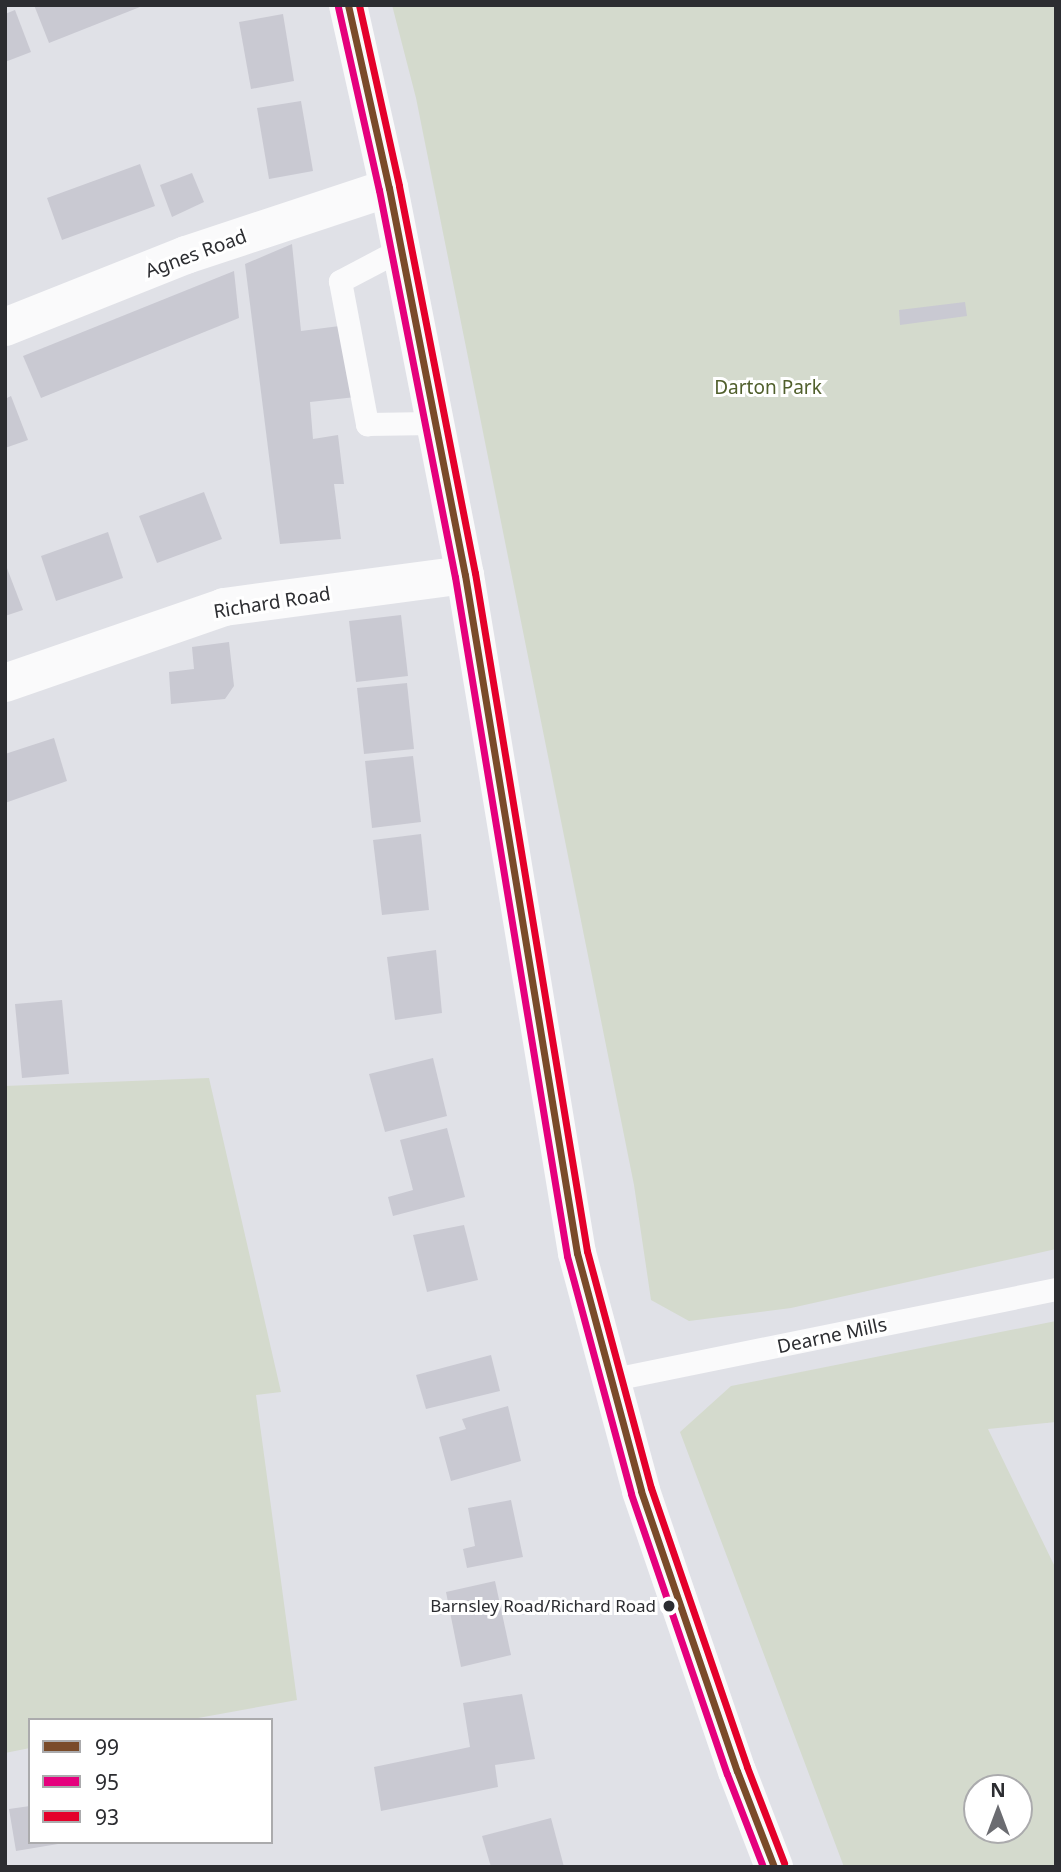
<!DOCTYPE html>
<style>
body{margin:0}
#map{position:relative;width:1061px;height:1872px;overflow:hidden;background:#e0e1e7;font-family:"Noto Sans",sans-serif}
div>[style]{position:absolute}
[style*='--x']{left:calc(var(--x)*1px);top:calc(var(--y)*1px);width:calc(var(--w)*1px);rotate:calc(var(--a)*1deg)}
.green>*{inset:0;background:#d4dacd}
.building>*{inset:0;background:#c9c9d2}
.lane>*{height:23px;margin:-11.5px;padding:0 11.5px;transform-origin:11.5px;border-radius:11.5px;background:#fafafb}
.street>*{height:38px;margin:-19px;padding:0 19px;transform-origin:19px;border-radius:19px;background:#fafafb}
.highway>*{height:38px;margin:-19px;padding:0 19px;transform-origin:19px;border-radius:19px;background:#fafafb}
.bus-1>*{height:7px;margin:-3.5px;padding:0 3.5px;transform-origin:3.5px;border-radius:3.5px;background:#7a4b2a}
.bus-2>*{height:7px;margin:-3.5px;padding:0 3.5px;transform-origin:3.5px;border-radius:3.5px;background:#e5007d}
.bus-3>*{height:7px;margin:-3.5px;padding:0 3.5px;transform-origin:3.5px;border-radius:3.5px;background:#e4002b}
.dots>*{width:19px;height:19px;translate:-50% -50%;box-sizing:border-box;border:4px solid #fff;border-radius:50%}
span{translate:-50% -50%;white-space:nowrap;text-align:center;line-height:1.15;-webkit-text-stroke:6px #fff;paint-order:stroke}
.bus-label{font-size:17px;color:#2c2d31}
.right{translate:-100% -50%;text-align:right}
.street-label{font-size:19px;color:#2c2d31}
.park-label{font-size:19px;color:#505f2c}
.frame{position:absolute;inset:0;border:7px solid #2c2d31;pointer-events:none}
.legend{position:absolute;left:28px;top:1718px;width:245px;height:126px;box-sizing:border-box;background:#fff;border:2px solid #ababad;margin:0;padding:9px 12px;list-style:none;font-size:21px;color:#2c2d31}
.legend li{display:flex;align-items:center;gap:14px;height:35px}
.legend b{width:35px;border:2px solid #ababad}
.north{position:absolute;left:963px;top:1774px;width:70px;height:70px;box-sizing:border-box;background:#fff;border:2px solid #ababad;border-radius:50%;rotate:0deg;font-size:19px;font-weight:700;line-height:28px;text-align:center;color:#2c2d31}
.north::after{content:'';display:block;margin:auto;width:24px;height:32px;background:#6b6c71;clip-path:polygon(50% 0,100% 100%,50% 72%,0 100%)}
</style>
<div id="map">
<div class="green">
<i style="clip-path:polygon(392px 5px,1056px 5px,1056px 1249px,791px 1308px,689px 1321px,651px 1300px,634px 1185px,416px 98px)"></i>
<i style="clip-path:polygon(209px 1078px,281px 1392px,256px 1395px,297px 1700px,187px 1720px,30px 1720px,30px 1748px,5px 1753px,5px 1086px)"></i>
<i style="clip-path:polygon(evenodd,1056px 1321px,1056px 1422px,988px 1429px,1056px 1569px,1056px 1867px,844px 1867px,680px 1432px,731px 1386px,1056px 1321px,1019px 1788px,1019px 1830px,977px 1830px,977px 1788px,1019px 1788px)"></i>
</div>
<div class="building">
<i style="clip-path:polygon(34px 5px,145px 5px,49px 43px)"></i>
<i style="clip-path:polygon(15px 10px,31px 52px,5px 62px,5px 14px)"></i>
<i style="clip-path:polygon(283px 14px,294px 81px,251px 89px,239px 22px)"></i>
<i style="clip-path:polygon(301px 101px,313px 171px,269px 179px,257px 108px)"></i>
<i style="clip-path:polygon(140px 164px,155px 206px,62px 240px,47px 198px)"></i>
<i style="clip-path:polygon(192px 173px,204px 202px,172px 217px,160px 185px)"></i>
<i style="clip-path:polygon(292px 244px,301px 331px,355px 324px,365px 396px,310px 402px,313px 439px,338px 435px,344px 484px,334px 484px,341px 539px,280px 544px,245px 264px)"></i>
<i style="clip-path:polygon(234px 271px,239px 318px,41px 398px,23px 356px)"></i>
<i style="clip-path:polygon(965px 302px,967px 316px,900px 325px,899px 310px)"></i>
<i style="clip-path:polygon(11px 396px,28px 440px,5px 448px,5px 399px)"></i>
<i style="clip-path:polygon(204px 492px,222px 539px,157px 563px,139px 516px)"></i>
<i style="clip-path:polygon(108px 532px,123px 578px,56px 601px,41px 556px)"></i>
<i style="clip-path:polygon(5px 563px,23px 610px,5px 616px)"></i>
<i style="clip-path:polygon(401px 615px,408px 676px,356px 682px,349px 621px)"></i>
<i style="clip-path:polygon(229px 642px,234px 686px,225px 699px,171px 704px,169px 672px,194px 669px,192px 647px)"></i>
<i style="clip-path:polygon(407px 683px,414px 749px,364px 754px,357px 688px)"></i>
<i style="clip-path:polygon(54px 738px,67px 781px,5px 803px,5px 754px)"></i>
<i style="clip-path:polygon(413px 756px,421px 822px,372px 828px,365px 761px)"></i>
<i style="clip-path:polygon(421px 834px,429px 910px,382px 915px,373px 840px)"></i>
<i style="clip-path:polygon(436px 950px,442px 1013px,395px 1020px,387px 957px)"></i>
<i style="clip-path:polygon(62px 1000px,69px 1074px,22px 1078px,15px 1004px)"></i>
<i style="clip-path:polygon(433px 1058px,447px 1116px,385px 1132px,369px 1074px)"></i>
<i style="clip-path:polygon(447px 1128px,465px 1197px,393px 1216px,388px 1197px,413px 1190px,400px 1140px)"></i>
<i style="clip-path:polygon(464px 1225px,478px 1280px,427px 1292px,413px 1235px)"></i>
<i style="clip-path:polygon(491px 1355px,500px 1391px,426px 1409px,416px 1375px)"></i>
<i style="clip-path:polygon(508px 1406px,521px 1461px,451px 1481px,439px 1437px,466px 1429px,462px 1419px)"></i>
<i style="clip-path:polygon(511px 1500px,523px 1557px,467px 1568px,463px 1549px,475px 1546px,468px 1508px)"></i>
<i style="clip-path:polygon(495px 1581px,511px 1655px,461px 1667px,446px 1592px)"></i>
<i style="clip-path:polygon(522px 1694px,535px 1759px,495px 1765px,498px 1787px,381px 1811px,374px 1767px,470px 1747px,463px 1703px)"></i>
<i style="clip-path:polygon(30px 1806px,30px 1842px,58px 1844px,16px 1851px,9px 1809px)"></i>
<i style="clip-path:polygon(551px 1818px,564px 1867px,491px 1867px,482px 1836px)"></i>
</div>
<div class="lane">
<i style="--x:401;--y:249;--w:69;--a:152.3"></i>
<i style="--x:340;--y:281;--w:146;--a:79.3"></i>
<i style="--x:367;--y:424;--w:66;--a:-0.9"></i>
<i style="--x:609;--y:1380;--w:456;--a:-11.5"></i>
</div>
<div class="street">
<i style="--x:5;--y:327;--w:195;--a:-21.7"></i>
<i style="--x:186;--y:255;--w:214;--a:-18.3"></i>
<i style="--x:5;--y:683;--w:232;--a:-19.1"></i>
<i style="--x:224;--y:607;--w:243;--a:-7.6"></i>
</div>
<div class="highway">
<i style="--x:348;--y:5;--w:188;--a:77.4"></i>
<i style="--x:389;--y:188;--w:394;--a:78.9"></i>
<i style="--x:465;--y:575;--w:687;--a:80.62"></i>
<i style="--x:577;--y:1253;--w:246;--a:74.9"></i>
<i style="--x:641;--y:1491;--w:296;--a:71.1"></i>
<i style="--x:737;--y:1771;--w:103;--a:68.9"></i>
</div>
<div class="bus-1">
<i style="--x:348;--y:5;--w:188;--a:77.4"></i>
<i style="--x:389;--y:188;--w:394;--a:78.9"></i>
<i style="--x:465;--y:575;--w:687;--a:80.62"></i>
<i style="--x:577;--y:1253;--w:246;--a:74.9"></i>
<i style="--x:641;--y:1491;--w:296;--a:71.1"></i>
<i style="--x:737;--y:1771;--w:103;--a:68.9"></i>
</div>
<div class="bus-2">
<i style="--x:338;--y:7;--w:188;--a:77.4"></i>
<i style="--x:379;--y:190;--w:394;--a:78.9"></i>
<i style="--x:455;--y:577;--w:688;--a:80.63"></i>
<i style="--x:567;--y:1256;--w:246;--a:74.9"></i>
<i style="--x:631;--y:1494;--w:296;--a:71.1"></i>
<i style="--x:727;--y:1774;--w:100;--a:68.8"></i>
</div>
<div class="bus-3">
<i style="--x:359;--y:5;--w:185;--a:77.5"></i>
<i style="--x:399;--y:186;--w:394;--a:78.9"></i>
<i style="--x:475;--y:573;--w:687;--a:80.62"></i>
<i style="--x:587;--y:1251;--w:245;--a:74.9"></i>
<i style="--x:651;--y:1488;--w:295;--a:71"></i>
<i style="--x:747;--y:1767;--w:103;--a:68.9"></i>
</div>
<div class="dots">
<i style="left:669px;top:1606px;background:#2c2d31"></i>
</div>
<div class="bus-label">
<span class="right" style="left:656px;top:1606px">Barnsley Road/Richard Road</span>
</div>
<div class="street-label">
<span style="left:196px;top:254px;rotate:-20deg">Agnes Road</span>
<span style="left:272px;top:603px;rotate:-9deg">Richard Road</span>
<span style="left:832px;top:1336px;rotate:-12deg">Dearne Mills</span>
</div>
<div class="park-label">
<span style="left:768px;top:388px">Darton Park</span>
</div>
<div class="frame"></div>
<ul class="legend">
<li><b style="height:9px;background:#7a4b2a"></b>99</li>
<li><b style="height:9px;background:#e5007d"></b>95</li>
<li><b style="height:9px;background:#e4002b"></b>93</li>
</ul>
<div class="north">N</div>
</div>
